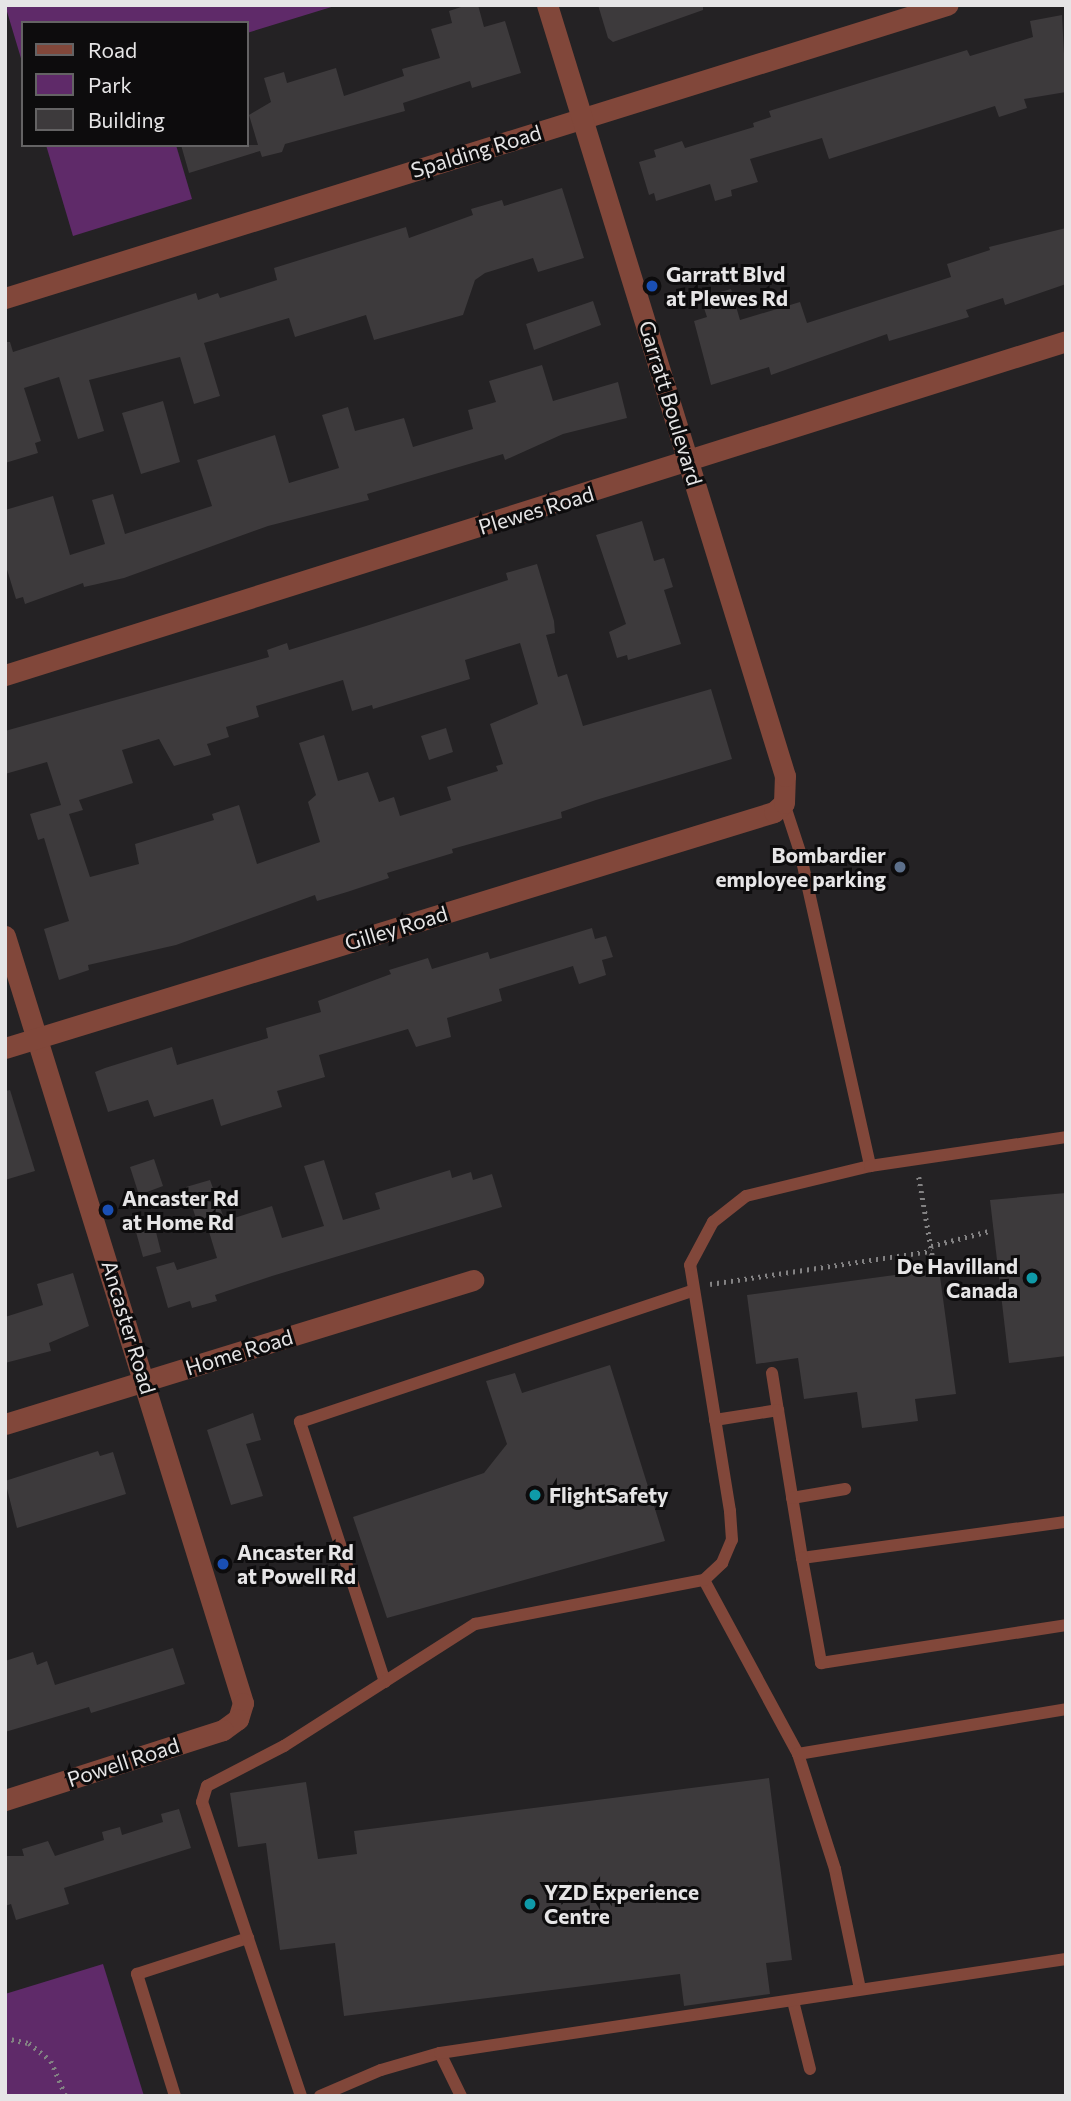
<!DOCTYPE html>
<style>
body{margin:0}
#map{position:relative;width:1071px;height:2101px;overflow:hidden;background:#242224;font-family:Commissioner,sans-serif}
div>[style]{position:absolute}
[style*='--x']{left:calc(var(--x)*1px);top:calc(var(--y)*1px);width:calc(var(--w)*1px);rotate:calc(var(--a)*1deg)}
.green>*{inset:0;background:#5f2a69}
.building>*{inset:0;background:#3d3a3c}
.path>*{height:4.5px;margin-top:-2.25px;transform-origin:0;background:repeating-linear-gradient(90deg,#838283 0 2px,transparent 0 7px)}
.lane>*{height:12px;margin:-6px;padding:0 6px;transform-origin:6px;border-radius:6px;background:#81473a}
.street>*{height:21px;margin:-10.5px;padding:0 10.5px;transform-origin:10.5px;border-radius:10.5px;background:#81473a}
.dots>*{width:19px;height:19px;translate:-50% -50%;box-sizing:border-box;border:4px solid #0d0c0d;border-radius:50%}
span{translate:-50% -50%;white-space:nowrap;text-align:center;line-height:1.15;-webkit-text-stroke:6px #0d0c0d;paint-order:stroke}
.street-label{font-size:21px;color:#e6e5e6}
.poi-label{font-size:21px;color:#e6e5e6;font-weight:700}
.left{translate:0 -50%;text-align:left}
.right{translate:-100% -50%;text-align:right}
.frame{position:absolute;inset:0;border:7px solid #e6e5e6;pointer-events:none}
.legend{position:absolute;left:21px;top:21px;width:228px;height:126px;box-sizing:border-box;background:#0d0c0d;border:2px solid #646364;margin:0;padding:9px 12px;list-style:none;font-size:21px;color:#e6e5e6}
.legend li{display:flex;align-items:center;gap:14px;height:35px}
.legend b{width:35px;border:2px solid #646364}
</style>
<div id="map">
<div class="green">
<i style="clip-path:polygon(5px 5px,338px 5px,247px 33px,247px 23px,23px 23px,23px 65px)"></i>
<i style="clip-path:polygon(46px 145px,176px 145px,192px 199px,73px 236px)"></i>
<i style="clip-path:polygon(103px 1964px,144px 2096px,5px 2096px,5px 1994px)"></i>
</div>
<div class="building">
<i style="clip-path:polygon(467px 5px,478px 5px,484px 27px,505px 21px,521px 73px,472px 88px,470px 81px,403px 103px,405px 111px,285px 144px,282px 152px,262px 157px,260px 151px,189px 173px,181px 145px,258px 145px,249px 115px,271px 102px,264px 78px,284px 72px,287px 83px,336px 68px,344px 96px,404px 76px,402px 69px,440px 58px,431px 29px,452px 23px,449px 11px)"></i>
<i style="clip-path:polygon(598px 5px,703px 5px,703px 10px,613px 42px,608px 38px)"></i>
<i style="clip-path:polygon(1062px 15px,1066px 92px,1024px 99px,1027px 108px,999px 117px,995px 106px,829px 159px,822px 138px,750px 159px,758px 182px,731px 190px,732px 196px,715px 201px,710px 184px,656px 201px,654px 193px,649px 195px,639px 162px,656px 157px,654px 150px,682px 141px,685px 148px,754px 127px,753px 123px,771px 117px,769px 111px,967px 50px,970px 56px,1033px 37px,1030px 21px)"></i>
<i style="clip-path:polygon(562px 188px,584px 258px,538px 272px,533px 258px,485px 273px,475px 280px,463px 315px,374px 340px,366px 315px,295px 337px,289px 318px,204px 343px,220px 396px,194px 404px,180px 357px,89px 380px,104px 431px,78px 439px,59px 377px,24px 388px,41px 441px,35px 443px,38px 453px,5px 463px,5px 342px,10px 342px,13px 352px,196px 293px,198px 300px,218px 293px,220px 298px,277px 280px,274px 268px,406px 227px,409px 238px,473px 215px,471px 209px,502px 200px,504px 206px)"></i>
<i style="clip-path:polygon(1066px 228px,1066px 284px,1005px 305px,1003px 298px,966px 310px,969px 317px,889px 341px,887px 334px,771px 375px,769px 367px,711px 385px,694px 321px,707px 317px,703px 305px,712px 302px,710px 295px,731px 289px,740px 320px,800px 302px,807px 323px,951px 277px,947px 264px,990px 250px,989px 247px)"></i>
<i style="clip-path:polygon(593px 301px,601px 325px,534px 350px,526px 324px)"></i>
<i style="clip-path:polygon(542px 365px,553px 401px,618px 382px,627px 418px,563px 434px,505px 460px,503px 454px,367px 494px,369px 500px,268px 526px,124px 578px,84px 587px,83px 583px,25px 604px,23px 597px,16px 599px,5px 563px,5px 510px,53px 496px,70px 555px,105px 544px,92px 500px,113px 494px,125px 534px,212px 506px,197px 460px,275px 435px,289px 483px,339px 468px,322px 415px,348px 407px,355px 431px,404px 418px,413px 447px,473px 429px,468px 410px,496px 402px,489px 381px)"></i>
<i style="clip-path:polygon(163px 401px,180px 462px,141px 474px,122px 413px)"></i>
<i style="clip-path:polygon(642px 521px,654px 561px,664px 558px,673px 587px,664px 590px,681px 644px,628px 660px,627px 655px,617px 658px,609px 632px,626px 624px,596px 535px)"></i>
<i style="clip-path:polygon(evenodd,537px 564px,554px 621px,555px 633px,546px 635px,558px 677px,567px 674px,583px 726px,711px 689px,732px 759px,596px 800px,561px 812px,562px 818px,452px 849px,453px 853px,387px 873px,389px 878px,347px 892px,317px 901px,315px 895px,176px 945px,88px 965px,89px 970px,59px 980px,44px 929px,69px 921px,44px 838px,38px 840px,30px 814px,61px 805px,47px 762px,5px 774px,5px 731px,269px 657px,267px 650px,287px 643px,289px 650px,366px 626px,508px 580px,506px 573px,537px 564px,520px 643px,538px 704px,490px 724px,503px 764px,496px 766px,498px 771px,447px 787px,451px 800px,400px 816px,394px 797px,379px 802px,368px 772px,338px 781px,324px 735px,299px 743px,316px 795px,308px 802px,320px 842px,257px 864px,239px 805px,212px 814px,214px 820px,135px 844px,139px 864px,90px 877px,69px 814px,83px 810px,79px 800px,133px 783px,122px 750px,159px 739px,174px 766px,211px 755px,207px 744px,229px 737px,226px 727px,259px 717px,256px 706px,343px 680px,352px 711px,372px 705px,373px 709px,470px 679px,465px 660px,520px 643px)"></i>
<i style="clip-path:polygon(446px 728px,453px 752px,429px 760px,421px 736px)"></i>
<i style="clip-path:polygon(592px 928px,595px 939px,606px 936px,613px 957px,602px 960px,606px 975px,579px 984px,573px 966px,499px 989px,502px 1001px,447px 1018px,451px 1037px,416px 1047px,408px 1029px,319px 1055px,325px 1077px,277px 1091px,282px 1107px,221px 1126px,213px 1099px,154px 1117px,148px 1100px,108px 1112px,95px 1072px,105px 1068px,172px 1047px,177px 1065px,268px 1038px,266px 1028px,321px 1012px,318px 1001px,391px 974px,389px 970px,428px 958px,432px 969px,488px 952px,490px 959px)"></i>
<i style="clip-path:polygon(10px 1090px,35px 1171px,5px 1180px,5px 1091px)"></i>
<i style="clip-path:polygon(154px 1159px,163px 1186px,139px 1195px,130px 1167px)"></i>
<i style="clip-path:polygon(324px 1160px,343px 1220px,380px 1209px,375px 1193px,450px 1170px,452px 1178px,471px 1172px,473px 1180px,492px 1174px,502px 1207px,272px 1276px,215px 1295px,217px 1301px,192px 1308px,190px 1301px,168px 1308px,156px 1267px,174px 1262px,177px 1270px,217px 1258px,206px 1222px,198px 1225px,186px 1187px,210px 1180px,225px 1221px,272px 1206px,282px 1238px,324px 1226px,304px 1166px)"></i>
<i style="clip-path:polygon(1066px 1193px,1066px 1356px,1009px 1363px,990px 1200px)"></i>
<i style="clip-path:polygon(155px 1228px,161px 1252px,143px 1257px,136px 1232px)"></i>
<i style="clip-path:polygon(939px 1269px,956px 1394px,915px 1399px,918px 1421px,862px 1428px,857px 1392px,804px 1399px,798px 1358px,756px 1364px,747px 1295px)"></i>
<i style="clip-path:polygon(73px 1273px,89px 1326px,49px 1343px,51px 1351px,5px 1363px,5px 1317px,43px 1305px,37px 1284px)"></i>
<i style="clip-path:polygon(610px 1365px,665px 1541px,387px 1618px,353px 1517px,484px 1473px,507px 1444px,486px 1381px,515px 1373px,522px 1393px)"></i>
<i style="clip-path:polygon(253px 1413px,261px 1440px,246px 1444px,263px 1496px,231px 1505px,207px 1430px)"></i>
<i style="clip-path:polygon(98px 1451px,100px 1456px,113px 1452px,126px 1494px,17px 1528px,5px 1481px)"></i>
<i style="clip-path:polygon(173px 1648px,185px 1684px,91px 1713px,89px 1707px,5px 1732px,5px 1661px,33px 1652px,37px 1665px,47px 1661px,55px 1685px)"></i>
<i style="clip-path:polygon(769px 1778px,792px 1960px,766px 1963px,770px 1994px,684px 2006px,680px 1974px,344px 2016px,335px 1943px,280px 1950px,266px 1843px,238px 1847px,230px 1793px,306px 1782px,318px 1859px,357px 1854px,354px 1831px)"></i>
<i style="clip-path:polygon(179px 1809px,191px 1848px,64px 1888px,69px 1904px,16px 1920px,11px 1904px,5px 1906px,5px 1856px,24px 1856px,22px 1849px,48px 1841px,55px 1856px,104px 1840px,102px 1832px,120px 1827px,122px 1835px,163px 1822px,161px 1814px)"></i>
</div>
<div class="path">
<i style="--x:919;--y:1177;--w:83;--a:80.3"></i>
<i style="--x:931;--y:1246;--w:60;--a:-14.5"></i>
<i style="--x:710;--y:1284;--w:224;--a:-8.5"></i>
<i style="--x:5;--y:2038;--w:25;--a:12"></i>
<i style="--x:29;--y:2043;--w:28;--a:39"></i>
<i style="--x:51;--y:2061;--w:38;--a:67"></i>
</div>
<div class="lane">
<i style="--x:784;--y:803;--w:52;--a:71.9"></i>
<i style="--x:800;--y:852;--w:322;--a:77.4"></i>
<i style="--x:772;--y:1373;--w:37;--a:81"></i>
<i style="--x:715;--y:1420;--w:64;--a:-9"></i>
<i style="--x:778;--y:1410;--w:150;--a:80.8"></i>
<i style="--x:802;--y:1558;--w:266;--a:-7.8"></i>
<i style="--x:792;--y:1498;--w:54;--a:-9.6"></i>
<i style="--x:802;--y:1558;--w:107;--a:79.7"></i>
<i style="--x:821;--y:1663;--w:248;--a:-8.8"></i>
<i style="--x:704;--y:1580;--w:198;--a:61.6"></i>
<i style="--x:385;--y:1682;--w:274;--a:-108.1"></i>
<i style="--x:300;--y:1422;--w:413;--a:-18.5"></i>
<i style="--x:860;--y:1989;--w:123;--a:-101.8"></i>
<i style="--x:835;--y:1869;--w:121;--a:-107.8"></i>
<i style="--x:798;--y:1754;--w:272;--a:-9.5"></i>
<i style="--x:793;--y:2001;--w:70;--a:76"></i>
<i style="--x:440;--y:2053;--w:48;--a:64"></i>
<i style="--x:175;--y:2096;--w:128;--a:-107.3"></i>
<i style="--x:137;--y:1974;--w:117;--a:-18"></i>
<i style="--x:301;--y:2096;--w:310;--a:-108.6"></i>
<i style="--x:202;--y:1802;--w:17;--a:-73"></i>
<i style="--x:207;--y:1786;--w:87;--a:-27.5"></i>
<i style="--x:284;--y:1746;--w:227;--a:-32.6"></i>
<i style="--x:475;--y:1624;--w:233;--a:-10.9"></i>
<i style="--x:704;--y:1580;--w:25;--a:-43"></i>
<i style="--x:722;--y:1563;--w:25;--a:-67"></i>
<i style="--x:732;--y:1540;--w:29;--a:-94"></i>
<i style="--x:730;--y:1511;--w:249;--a:-99.2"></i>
<i style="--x:690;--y:1265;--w:49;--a:-61.9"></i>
<i style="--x:713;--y:1222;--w:42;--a:-38.2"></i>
<i style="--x:746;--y:1196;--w:128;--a:-13.6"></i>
<i style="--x:870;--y:1166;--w:198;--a:-8.4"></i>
<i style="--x:320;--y:2096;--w:66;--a:-23.1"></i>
<i style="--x:381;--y:2070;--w:61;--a:-16.1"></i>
<i style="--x:440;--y:2053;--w:633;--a:-8.54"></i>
</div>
<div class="street">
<i style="--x:5;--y:298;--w:987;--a:-17.28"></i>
<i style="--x:5;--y:675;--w:1112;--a:-17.47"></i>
<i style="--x:5;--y:936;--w:803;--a:72.76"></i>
<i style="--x:243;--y:1703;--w:17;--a:107"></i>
<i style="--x:238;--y:1719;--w:19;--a:144"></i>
<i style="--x:223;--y:1730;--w:229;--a:162.2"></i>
<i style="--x:5;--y:1048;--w:804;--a:-17.06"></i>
<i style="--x:774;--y:812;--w:13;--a:-42"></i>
<i style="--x:784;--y:803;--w:27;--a:-88"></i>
<i style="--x:785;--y:776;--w:807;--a:-107.15"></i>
<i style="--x:5;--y:1424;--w:490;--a:-17.1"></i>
</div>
<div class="dots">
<i style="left:652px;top:286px;background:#1a4fb4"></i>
<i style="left:900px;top:867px;background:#5c6f8a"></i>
<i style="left:108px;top:1210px;background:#1a4fb4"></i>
<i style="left:1032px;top:1278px;background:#0f9aa8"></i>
<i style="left:535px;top:1495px;background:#0f9aa8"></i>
<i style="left:223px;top:1564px;background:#1a4fb4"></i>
<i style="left:530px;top:1904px;background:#0f9aa8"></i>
</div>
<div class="street-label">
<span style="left:476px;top:151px;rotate:-17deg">Spalding Road</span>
<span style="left:671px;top:403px;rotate:73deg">Garratt Boulevard</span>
<span style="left:536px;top:510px;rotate:-17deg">Plewes Road</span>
<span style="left:396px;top:928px;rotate:-17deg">Gilley Road</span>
<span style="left:129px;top:1327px;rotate:73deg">Ancaster Road</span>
<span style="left:239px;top:1352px;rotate:-17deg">Home Road</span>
<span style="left:123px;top:1762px;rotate:-18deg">Powell Road</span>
</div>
<div class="poi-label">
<span class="left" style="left:666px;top:286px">Garratt Blvd<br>at Plewes Rd</span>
<span class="right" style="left:886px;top:867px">Bombardier<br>employee parking</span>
<span class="left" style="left:122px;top:1210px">Ancaster Rd<br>at Home Rd</span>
<span class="right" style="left:1018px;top:1278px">De Havilland<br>Canada</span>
<span class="left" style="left:549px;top:1495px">FlightSafety</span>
<span class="left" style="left:237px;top:1564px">Ancaster Rd<br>at Powell Rd</span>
<span class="left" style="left:544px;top:1904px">YZD Experience<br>Centre</span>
</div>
<div class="frame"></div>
<ul class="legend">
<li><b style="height:9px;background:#81473a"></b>Road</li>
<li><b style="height:19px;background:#5f2a69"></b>Park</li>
<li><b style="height:19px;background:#3d3a3c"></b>Building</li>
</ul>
</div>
